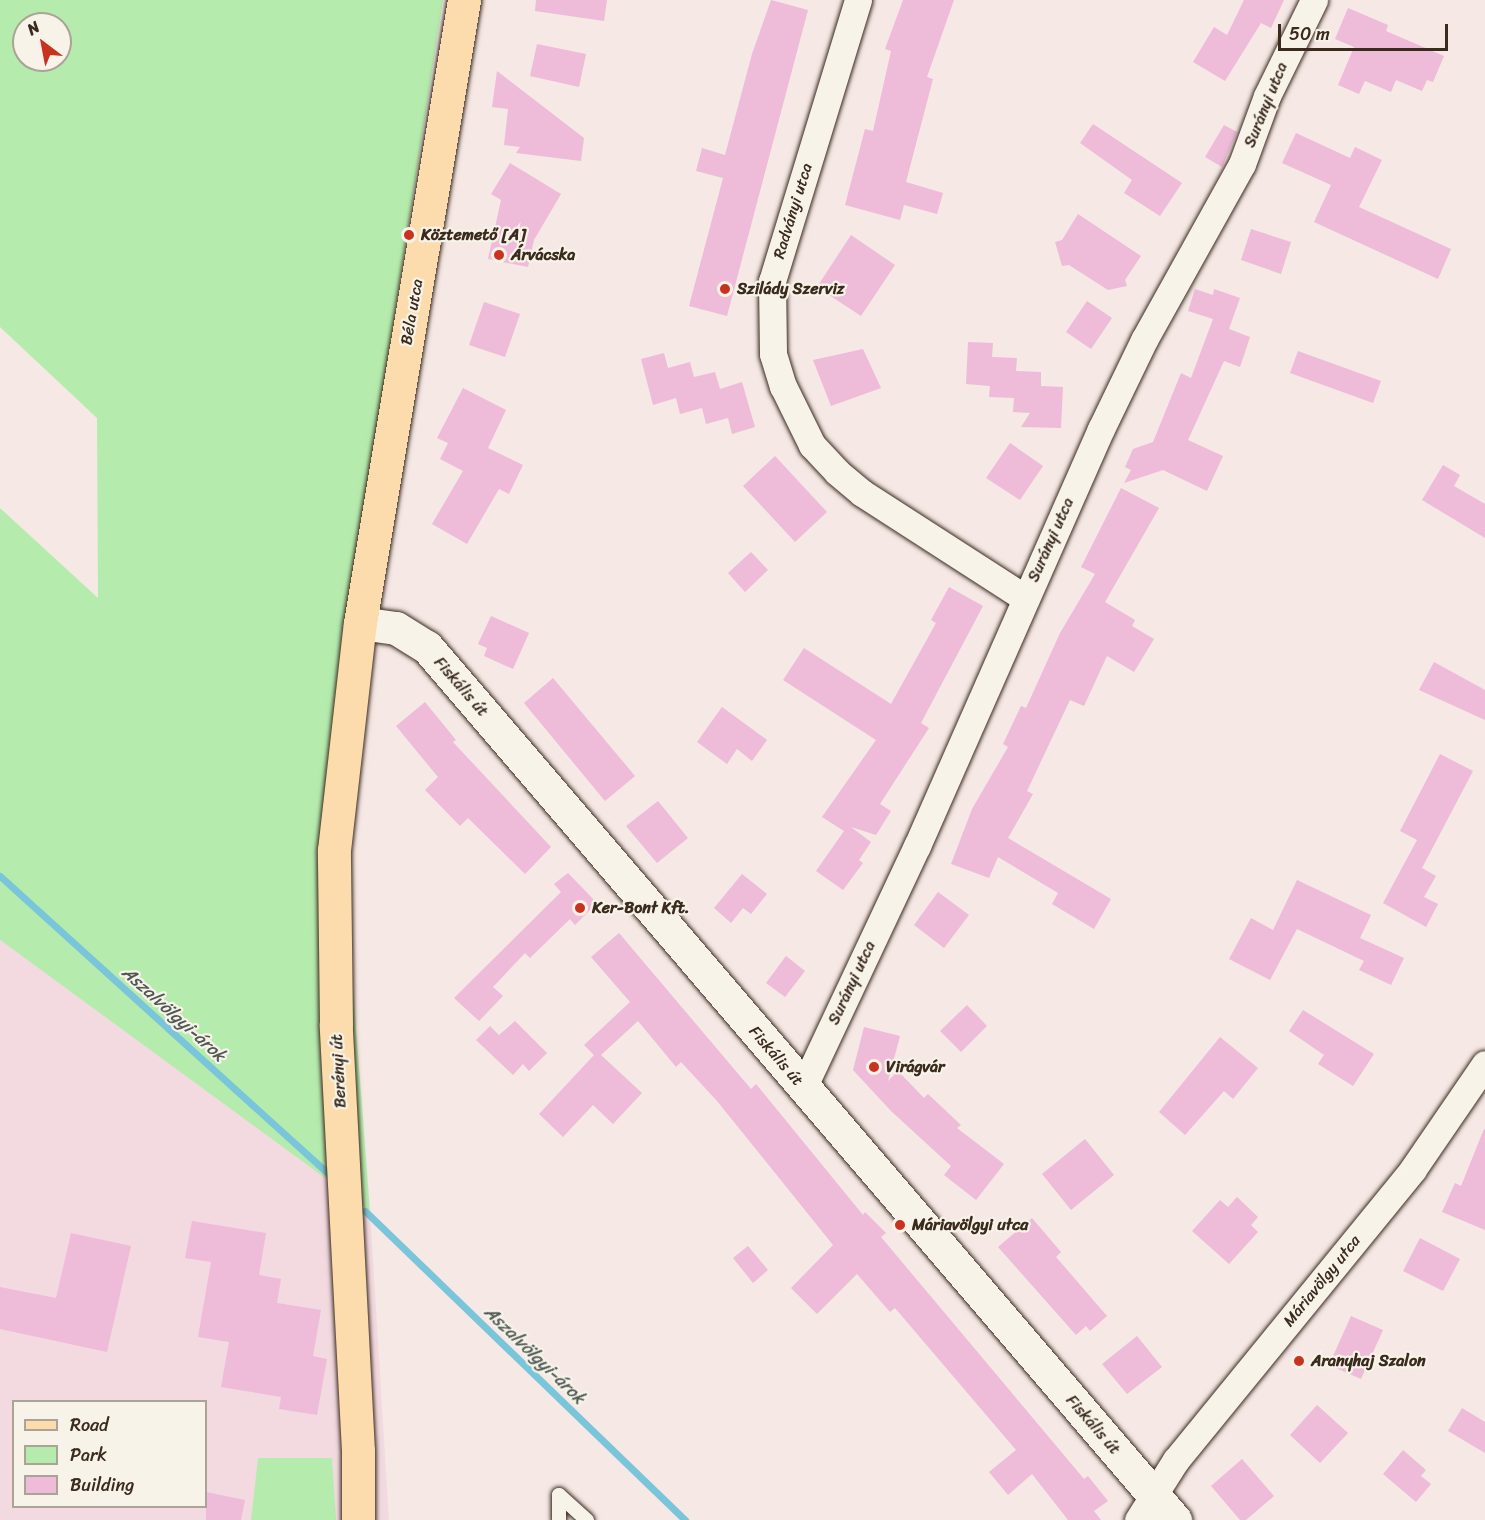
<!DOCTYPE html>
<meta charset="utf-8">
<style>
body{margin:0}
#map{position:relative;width:1485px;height:1520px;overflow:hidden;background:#f5e8e5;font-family:Sriracha,sans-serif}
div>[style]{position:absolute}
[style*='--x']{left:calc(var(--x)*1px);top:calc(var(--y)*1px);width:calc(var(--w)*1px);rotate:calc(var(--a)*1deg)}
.built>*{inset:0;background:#f3dae1}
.green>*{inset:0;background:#b5ecae}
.stream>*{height:7px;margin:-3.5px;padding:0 3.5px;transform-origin:3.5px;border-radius:3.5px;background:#7ac5d9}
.building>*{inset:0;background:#eebbd8}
.roads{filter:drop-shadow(0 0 2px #3b2a1e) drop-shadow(0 0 2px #3b2a1e)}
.service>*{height:14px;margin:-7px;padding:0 7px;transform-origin:7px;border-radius:7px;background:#f7f3e8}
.minor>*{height:27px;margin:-13.5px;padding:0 13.5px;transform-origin:13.5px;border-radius:13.5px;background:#f7f3e8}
.tertiary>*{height:33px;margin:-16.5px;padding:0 16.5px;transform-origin:16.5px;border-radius:16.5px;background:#f7f3e8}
.primary>*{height:33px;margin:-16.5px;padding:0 16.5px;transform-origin:16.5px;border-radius:16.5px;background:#fcdcac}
.dots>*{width:16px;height:16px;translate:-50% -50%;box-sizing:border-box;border:3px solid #f7f3e8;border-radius:50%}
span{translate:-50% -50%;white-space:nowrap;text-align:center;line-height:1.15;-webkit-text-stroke:4.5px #f7f3e8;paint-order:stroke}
.street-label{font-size:16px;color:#3b2a1e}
.poi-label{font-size:16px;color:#3b2a1e;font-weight:700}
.left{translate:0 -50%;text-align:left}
.water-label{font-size:18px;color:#4e5856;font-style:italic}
.legend{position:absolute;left:12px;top:1400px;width:195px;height:108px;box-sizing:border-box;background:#f7f3e8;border:2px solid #aca397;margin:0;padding:8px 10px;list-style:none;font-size:18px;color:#3b2a1e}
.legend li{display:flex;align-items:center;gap:12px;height:30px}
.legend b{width:30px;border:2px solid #aca397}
.north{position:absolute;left:12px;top:12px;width:60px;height:60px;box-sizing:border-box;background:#f7f3e8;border:2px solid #aca397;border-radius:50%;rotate:328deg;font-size:16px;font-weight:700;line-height:24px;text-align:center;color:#3b2a1e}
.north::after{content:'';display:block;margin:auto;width:21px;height:27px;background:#c8321e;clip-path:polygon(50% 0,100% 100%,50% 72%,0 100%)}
.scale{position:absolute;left:1278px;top:24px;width:170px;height:27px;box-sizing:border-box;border:3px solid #3b2a1e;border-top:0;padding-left:8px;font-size:18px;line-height:21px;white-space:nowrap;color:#3b2a1e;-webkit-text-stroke:4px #f7f3e8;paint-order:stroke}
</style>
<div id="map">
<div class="built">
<i style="clip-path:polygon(evenodd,0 940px,370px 1211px,389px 1520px,0 1520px,0 940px,14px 1402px,206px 1402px,206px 1506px,14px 1506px,14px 1402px)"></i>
</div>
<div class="green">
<i style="clip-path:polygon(evenodd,0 0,443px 0,365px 507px,338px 791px,370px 1211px,0 940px,0 508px,98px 598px,97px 418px,0 327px,0 0,24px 24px,60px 24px,60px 60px,24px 60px,24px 24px)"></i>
<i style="clip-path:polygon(258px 1458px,332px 1458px,336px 1520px,251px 1520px)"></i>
</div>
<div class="stream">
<i style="--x:0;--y:876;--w:442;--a:42.2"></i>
<i style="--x:365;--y:1211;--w:445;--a:44"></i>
</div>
<div class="building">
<i style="clip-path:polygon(536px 0,607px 0,604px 21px,535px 11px)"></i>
<i style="clip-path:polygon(771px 0,808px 10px,727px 316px,689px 306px,723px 178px,696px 171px,702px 148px,725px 155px,752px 54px)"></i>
<i style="clip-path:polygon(903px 0,954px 0,927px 77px,933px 79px,906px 182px,943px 193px,937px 214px,904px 205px,900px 220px,845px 205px,865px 129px,873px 131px,891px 51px,885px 49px)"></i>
<i style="clip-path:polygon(1244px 0,1284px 0,1271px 28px,1261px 23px,1225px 81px,1193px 62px,1214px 27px,1227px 35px)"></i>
<i style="clip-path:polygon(1348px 8px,1388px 25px,1386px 31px,1444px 56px,1433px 82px,1427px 80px,1422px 91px,1396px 80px,1391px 92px,1365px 81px,1359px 94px,1338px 85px,1354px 47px,1335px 39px)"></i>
<i style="clip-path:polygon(537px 44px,586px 54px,579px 87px,530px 76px)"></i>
<i style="clip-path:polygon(497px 71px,584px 138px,581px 161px,516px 153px,520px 147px,504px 145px,508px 109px,492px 107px)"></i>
<i style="clip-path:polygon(1093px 124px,1182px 183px,1160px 216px,1124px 193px,1132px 180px,1080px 143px)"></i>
<i style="clip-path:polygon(1224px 125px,1237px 132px,1222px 167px,1205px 157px)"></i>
<i style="clip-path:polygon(1296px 133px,1350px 158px,1355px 147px,1382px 160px,1359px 207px,1451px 249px,1438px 279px,1314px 222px,1331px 185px,1282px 163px)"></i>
<i style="clip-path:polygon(510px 163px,561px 194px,534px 240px,528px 267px,488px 259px,501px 200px,491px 194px)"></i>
<i style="clip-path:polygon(1078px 214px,1141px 256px,1125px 280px,1127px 286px,1108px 290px,1069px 265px,1062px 266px,1055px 242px,1062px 240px)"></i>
<i style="clip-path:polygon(1251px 229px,1291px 242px,1281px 274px,1241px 260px)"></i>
<i style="clip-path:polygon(851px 235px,895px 265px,861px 316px,817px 287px)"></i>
<i style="clip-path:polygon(1195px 289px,1213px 295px,1214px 289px,1240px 298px,1229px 329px,1250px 337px,1240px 367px,1224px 361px,1188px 440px,1223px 456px,1207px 491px,1163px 470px,1124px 483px,1131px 470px,1125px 467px,1133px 449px,1153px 442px,1181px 373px,1191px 378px,1213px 319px,1188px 311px)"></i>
<i style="clip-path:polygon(1087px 301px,1112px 318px,1091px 349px,1066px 332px)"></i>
<i style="clip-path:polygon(484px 302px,520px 314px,505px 357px,469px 345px)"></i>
<i style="clip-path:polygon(968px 342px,993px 343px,992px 357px,1017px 358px,1016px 371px,1041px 372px,1041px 386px,1063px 387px,1061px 428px,1021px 427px,1030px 413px,1013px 412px,1014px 398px,989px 397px,990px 386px,966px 384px)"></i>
<i style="clip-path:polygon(863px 349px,881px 388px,831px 406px,813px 360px)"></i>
<i style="clip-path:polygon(1298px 351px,1381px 381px,1373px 403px,1290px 373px)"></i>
<i style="clip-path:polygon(664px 353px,668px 368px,690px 362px,694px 377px,715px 372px,720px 389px,742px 382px,755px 427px,732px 434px,728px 418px,706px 424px,702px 408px,680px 414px,676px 398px,653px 405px,641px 359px)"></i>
<i style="clip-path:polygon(463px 388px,506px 410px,488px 448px,523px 465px,509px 494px,499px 489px,467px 544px,432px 524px,463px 471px,440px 459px,448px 443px,437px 438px)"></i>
<i style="clip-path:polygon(1010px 443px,1043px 466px,1020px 500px,986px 478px)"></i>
<i style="clip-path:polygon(775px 456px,827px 512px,795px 542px,743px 486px)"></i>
<i style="clip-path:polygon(1443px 465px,1460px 475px,1454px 486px,1485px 504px,1485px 538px,1422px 500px)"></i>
<i style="clip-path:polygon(1121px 488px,1159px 508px,1105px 602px,1135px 620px,1132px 626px,1154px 639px,1134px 672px,1107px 656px,1084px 706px,1070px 700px,1027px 791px,1033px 794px,1008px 838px,1111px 899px,1094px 929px,1052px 904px,1058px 893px,998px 857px,989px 878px,951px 864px,972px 809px,1008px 747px,1003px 744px,1021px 706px,1026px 708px,1060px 633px,1095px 574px,1081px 567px)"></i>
<i style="clip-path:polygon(751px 552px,768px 570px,745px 592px,728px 573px)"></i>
<i style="clip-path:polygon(949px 587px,983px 606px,921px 723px,929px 728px,880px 804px,891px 811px,876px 835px,851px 827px,871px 842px,859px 860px,863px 863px,843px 890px,816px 871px,844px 831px,822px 817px,876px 740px,783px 680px,804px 648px,891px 704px,936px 623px,931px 620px)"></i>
<i style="clip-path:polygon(491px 616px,529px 633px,513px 669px,484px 656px,487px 648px,478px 644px)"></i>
<i style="clip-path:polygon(1434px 662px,1485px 690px,1485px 720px,1419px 690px)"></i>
<i style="clip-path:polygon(553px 678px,635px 776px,605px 801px,524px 703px)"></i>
<i style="clip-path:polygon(425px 702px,456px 740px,453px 742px,551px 847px,525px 874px,468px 818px,460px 826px,425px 790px,438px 777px,396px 726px)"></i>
<i style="clip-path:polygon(722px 707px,767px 740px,752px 761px,737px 749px,727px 764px,697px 742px)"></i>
<i style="clip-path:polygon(1440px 754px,1473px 771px,1422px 868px,1436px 876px,1424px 897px,1438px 904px,1426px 927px,1383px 903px,1417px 840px,1400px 831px)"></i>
<i style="clip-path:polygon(658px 801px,688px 838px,657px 863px,626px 826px)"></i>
<i style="clip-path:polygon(568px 873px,597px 903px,575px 925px,570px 919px,530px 958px,525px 953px,493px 987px,503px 996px,479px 1021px,454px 998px,561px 892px,554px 884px)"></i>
<i style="clip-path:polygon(742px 874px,767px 894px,751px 914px,743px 908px,731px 923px,714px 908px)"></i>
<i style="clip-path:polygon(1297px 880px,1371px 915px,1360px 938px,1404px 958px,1391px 985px,1359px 970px,1364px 961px,1297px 929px,1270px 980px,1229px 959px,1251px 918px,1273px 930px)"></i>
<i style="clip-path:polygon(938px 892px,969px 915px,944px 948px,914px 925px)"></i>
<i style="clip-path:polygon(619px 933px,751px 1089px,756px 1084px,863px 1215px,865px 1212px,886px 1233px,881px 1237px,1084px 1479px,1088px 1476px,1108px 1501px,1094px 1511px,1101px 1520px,1068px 1520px,1032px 1474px,1008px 1495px,989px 1472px,1016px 1450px,895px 1308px,890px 1312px,857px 1274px,817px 1314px,791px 1288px,833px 1245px,717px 1101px,681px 1062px,676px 1067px,638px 1021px,601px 1055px,642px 1093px,613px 1124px,593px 1105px,563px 1137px,539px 1114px,594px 1055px,584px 1045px,630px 1002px,591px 957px)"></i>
<i style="clip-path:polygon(786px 956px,805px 971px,785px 997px,766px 983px)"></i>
<i style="clip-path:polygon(967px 1005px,987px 1026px,961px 1052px,940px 1031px)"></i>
<i style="clip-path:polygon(1303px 1010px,1374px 1054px,1353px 1086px,1318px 1064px,1324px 1055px,1289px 1031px)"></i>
<i style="clip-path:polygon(515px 1021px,547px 1053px,529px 1071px,523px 1064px,513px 1075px,476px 1040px,490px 1026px,499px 1035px)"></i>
<i style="clip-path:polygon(864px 1027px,900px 1036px,888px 1081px,898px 1071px,924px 1098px,928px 1094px,961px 1125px,957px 1128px,1004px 1164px,976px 1200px,944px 1175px,951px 1166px,891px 1111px,853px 1070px)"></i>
<i style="clip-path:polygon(1220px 1037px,1258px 1068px,1233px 1099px,1224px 1091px,1185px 1135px,1159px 1112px)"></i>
<i style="clip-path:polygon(1484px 1129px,1485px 1129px,1485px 1230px,1442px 1212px,1455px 1183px,1461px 1186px)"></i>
<i style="clip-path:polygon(1085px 1139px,1114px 1175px,1071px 1210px,1042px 1174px)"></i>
<i style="clip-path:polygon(1237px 1197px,1258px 1217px,1251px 1225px,1258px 1232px,1229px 1264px,1192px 1231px,1220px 1200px,1228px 1207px)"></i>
<i style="clip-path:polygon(1032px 1218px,1061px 1252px,1056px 1257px,1107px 1316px,1090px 1331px,1086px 1326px,1076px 1335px,998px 1247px)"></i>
<i style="clip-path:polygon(192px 1221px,266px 1233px,259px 1275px,281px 1279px,277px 1303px,321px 1310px,313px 1356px,327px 1359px,317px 1415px,279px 1409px,281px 1397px,221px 1387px,229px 1342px,198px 1337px,211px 1262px,185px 1258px)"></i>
<i style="clip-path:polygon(71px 1233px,131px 1246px,107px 1352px,0 1329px,0 1287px,56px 1298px)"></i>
<i style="clip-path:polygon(1420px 1238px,1460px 1259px,1443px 1291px,1403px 1271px)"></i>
<i style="clip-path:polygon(748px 1246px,768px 1270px,753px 1283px,733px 1258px)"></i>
<i style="clip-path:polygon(1351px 1316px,1383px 1330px,1361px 1379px,1329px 1365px)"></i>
<i style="clip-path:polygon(1137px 1336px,1162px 1367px,1127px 1394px,1102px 1364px)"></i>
<i style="clip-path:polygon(1317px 1405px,1348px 1433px,1320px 1463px,1290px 1435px)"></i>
<i style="clip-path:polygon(1462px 1408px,1485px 1422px,1485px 1453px,1448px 1431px)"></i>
<i style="clip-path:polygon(1403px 1450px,1426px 1470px,1421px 1476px,1431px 1484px,1416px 1502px,1383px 1474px)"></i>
<i style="clip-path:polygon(1242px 1459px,1274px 1496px,1246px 1520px,1240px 1520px,1211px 1486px)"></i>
<i style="clip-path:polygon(206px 1492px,245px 1500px,241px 1520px,206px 1520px)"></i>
</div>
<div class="roads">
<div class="service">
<i style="--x:559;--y:1520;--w:25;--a:-90"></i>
<i style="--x:559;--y:1495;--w:38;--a:42"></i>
</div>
<div class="minor">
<i style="--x:858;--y:0;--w:294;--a:107"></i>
<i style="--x:772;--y:281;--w:73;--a:89.2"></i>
<i style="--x:773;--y:354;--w:34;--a:73"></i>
<i style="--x:783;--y:386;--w:66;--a:63.8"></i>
<i style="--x:812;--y:445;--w:37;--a:47"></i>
<i style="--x:837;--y:472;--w:33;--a:40"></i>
<i style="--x:862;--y:493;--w:194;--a:32.8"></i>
<i style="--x:803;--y:1088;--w:268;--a:-64.8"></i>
<i style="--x:917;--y:846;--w:456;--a:-66.2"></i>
<i style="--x:1101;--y:429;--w:99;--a:-64.2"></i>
<i style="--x:1144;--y:340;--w:201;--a:-60.9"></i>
<i style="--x:1242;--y:164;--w:72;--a:-69.8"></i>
<i style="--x:1267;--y:96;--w:107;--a:-63.9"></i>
<i style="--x:1138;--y:1520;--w:71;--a:-57.7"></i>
<i style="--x:1176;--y:1460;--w:375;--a:-50.8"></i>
<i style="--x:1413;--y:1169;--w:127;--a:-55.6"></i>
</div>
<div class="tertiary">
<i style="--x:360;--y:623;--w:36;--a:8"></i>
<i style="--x:396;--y:628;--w:36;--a:32"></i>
<i style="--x:427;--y:647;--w:1150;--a:49.41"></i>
</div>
<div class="primary">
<i style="--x:358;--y:1520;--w:69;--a:-90"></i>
<i style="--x:358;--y:1451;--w:427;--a:-93"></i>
<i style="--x:336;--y:1025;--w:175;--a:-90.7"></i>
<i style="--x:334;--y:850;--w:228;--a:-83.5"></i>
<i style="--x:360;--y:623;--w:632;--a:-80.52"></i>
</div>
</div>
<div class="dots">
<i style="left:409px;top:235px;background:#c8321e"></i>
<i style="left:499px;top:255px;background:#c8321e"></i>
<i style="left:725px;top:289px;background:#c8321e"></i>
<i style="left:580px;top:908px;background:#c8321e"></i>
<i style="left:874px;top:1067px;background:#c8321e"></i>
<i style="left:900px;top:1225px;background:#c8321e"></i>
<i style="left:1299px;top:1361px;background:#c8321e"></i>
</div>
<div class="street-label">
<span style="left:1266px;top:105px;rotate:-68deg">Surányi utca</span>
<span style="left:793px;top:211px;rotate:-73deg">Radványi utca</span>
<span style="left:412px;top:312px;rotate:-80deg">Béla utca</span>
<span style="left:1051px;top:540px;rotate:-66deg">Surányi utca</span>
<span style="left:461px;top:687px;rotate:49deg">Fiskális út</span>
<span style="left:852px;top:983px;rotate:-65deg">Surányi utca</span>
<span style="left:776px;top:1056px;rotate:49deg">Fiskális út</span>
<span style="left:339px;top:1071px;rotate:-93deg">Berényi út</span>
<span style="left:1322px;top:1281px;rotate:-51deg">Máriavölgy utca</span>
<span style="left:1093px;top:1425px;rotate:49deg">Fiskális út</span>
</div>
<div class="poi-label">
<span class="left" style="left:421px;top:235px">Köztemető [A]</span>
<span class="left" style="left:511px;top:255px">Árvácska</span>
<span class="left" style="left:737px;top:289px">Szilády Szerviz</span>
<span class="left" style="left:592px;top:908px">Ker-Bont Kft.</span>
<span class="left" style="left:886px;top:1067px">Virágvár</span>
<span class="left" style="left:912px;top:1225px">Máriavölgyi utca</span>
<span class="left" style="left:1311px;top:1361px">Aranyhaj Szalon</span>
</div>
<div class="water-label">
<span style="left:174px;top:1014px;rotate:42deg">Aszalvölgyi-árok</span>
<span style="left:535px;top:1355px;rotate:44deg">Aszalvölgyi-árok</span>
</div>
<ul class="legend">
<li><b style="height:8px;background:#fcdcac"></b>Road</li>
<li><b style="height:16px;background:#b5ecae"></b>Park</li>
<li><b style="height:16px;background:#eebbd8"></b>Building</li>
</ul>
<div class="north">N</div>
<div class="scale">50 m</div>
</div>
